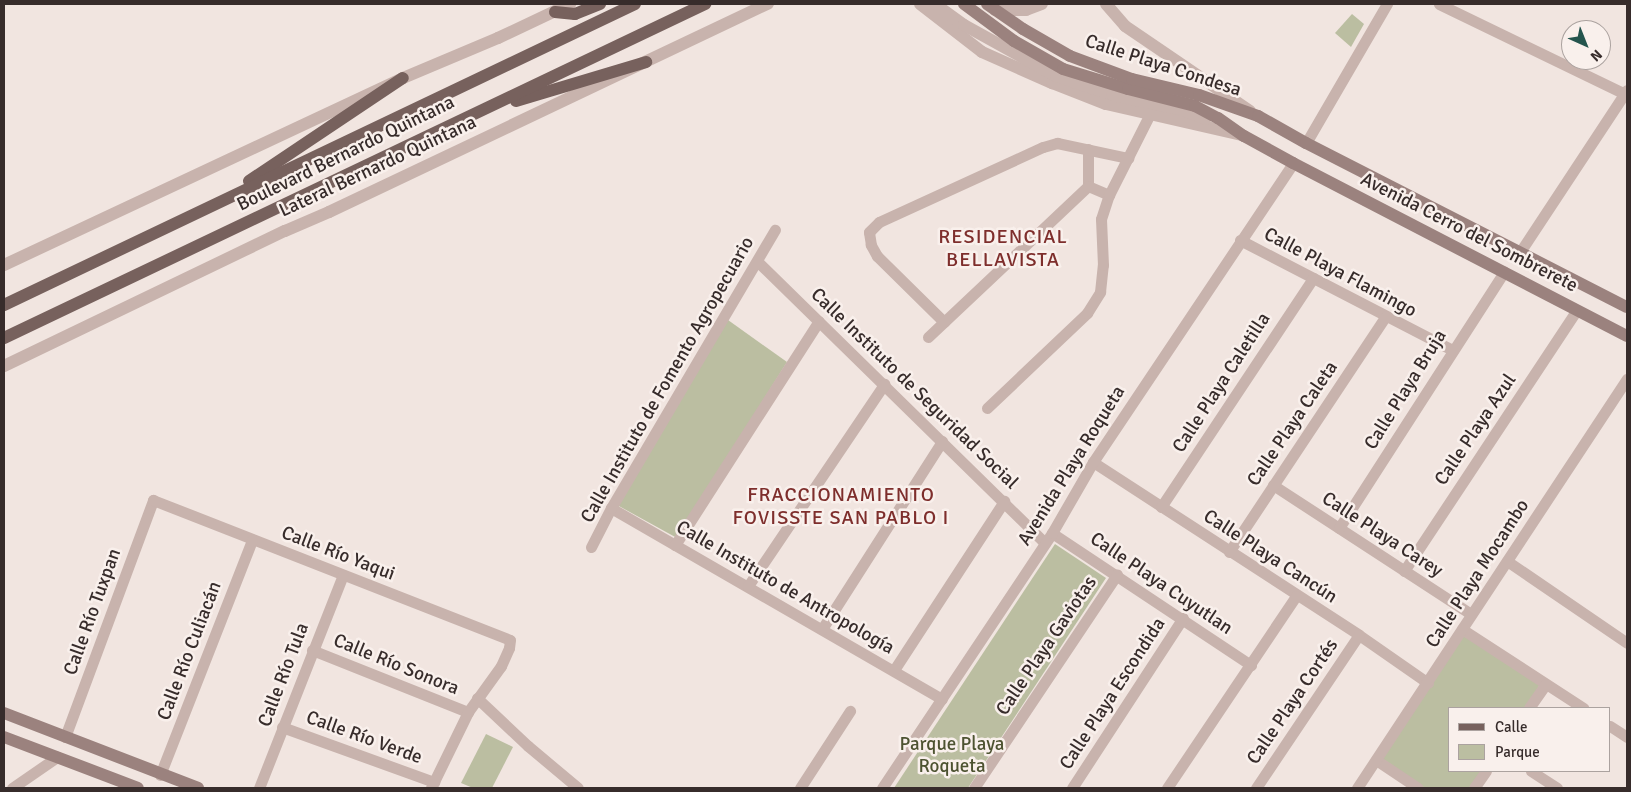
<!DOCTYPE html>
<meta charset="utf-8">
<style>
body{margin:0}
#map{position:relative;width:1631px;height:792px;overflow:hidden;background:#f1e5e0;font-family:Signika,sans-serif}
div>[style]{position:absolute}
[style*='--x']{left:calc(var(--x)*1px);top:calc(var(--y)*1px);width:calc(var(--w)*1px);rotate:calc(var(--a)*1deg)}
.green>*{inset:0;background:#bbbea1}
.minor>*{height:11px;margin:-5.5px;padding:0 5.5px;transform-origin:5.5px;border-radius:5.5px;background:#c8b3ad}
.tertiary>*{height:12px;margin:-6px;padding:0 6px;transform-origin:6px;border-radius:6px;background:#c8b3ad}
.secondary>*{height:12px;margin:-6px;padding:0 6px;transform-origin:6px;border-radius:6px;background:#9b827e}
.primary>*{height:12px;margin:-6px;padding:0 6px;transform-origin:6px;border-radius:6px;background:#77615d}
span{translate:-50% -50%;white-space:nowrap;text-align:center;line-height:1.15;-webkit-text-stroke:5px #f9f0ec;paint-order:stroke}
.street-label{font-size:19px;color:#372c2b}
.park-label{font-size:19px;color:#4d5331}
.neighbourhood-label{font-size:20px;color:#7e2e2c;letter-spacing:1px}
.frame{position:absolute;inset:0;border:5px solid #372c2b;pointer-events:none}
.legend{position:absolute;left:1448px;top:707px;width:162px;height:65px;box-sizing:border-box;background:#f9f0ec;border:1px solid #aba29f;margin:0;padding:6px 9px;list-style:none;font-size:15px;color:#372c2b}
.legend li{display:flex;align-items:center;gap:10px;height:25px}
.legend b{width:25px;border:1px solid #aba29f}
.north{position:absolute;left:1561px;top:20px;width:50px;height:50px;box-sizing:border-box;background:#f9f0ec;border:1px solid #aba29f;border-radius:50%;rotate:136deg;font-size:14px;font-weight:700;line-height:20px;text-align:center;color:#372c2b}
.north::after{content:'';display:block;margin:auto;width:18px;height:22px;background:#24544d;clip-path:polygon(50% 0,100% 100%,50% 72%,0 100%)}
</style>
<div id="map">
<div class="green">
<i style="clip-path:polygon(1352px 14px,1364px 24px,1351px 47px,1335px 33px)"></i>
<i style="clip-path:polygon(728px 320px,787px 362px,677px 538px,617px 505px,694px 374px)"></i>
<i style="clip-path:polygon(1055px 544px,1106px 578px,968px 788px,894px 788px)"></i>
<i style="clip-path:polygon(1463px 633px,1541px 683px,1525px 708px,1450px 708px,1450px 771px,1484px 771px,1472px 788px,1425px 788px,1381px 759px)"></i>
<i style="clip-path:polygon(486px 734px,513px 747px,492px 788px,473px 788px,461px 783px)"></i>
</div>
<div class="minor">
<i style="--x:1439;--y:4;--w:209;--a:25.8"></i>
<i style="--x:1306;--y:143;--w:161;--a:-59.8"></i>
<i style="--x:1088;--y:149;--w:37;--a:90"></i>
<i style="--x:1240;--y:240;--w:239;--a:27.4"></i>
<i style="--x:1520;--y:252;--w:194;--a:-56.6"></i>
<i style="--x:757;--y:261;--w:403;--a:44.4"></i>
<i style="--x:944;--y:322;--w:94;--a:-135.4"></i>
<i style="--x:877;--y:256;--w:13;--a:-119"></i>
<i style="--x:871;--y:245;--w:13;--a:-99"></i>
<i style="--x:869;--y:232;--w:14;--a:-45"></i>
<i style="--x:879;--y:222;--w:180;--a:-24.6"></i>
<i style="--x:1043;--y:147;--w:15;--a:-16"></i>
<i style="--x:1057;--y:143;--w:73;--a:11.9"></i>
<i style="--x:928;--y:337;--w:220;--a:-43.3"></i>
<i style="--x:1088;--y:186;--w:23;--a:23"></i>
<i style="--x:987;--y:408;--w:138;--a:-43.5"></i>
<i style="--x:1087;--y:313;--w:25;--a:-58"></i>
<i style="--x:1100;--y:292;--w:27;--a:-84"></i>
<i style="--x:1103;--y:265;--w:46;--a:-92.5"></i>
<i style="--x:1101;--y:219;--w:25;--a:-72"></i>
<i style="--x:1109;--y:195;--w:91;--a:-63.2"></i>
<i style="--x:1093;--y:462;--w:317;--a:33"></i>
<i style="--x:1359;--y:635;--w:84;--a:34.8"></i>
<i style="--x:1273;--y:485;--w:236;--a:33.1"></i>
<i style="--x:1161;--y:507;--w:275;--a:-56.4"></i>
<i style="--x:611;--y:508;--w:382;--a:30"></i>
<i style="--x:1339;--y:528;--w:305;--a:-57.2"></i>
<i style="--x:1052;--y:533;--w:239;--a:33.6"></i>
<i style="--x:675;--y:545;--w:266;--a:-57.3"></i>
<i style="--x:591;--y:547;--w:44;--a:-62.9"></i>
<i style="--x:611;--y:508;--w:323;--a:-59.5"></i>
<i style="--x:1229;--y:552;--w:283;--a:-56.4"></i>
<i style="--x:1507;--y:561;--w:145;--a:34.3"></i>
<i style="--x:1404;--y:571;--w:313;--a:-56.5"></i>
<i style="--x:748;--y:586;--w:244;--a:-56"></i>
<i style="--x:822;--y:629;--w:223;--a:-57.4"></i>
<i style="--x:1462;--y:629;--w:145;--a:33.1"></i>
<i style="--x:312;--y:650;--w:168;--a:21.7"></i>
<i style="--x:894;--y:670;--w:202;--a:-56.9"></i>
<i style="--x:477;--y:698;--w:70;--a:43.3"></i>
<i style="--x:528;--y:746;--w:65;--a:40"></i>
<i style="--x:1529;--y:708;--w:29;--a:-55"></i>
<i style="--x:1610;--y:726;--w:20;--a:33"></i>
<i style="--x:282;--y:727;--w:162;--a:19.9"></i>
<i style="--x:65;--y:737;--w:253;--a:-69.6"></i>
<i style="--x:153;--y:500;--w:383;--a:21.4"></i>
<i style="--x:510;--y:640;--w:8;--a:97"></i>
<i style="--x:509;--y:648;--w:20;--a:114"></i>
<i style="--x:501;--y:666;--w:57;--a:125.7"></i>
<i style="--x:468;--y:712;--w:85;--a:116"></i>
<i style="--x:1376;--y:760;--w:50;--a:33.7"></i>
<i style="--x:1531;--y:771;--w:31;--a:33"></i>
<i style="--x:160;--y:775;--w:252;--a:-68.6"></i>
<i style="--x:12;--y:788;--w:55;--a:-34.6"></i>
<i style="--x:259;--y:788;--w:229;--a:-68.5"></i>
<i style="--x:800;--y:788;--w:92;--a:-57"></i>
<i style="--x:882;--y:788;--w:306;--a:-56.3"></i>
<i style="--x:1052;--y:533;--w:82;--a:-60"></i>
<i style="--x:1093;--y:462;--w:360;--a:-56.2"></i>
<i style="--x:974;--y:788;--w:257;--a:-56.2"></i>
<i style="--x:1072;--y:788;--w:203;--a:-56.9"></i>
<i style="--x:1167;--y:788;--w:231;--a:-56.1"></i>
<i style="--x:1256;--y:788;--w:184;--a:-56.1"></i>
<i style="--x:1357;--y:788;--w:490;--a:-56.6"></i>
<i style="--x:1474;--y:788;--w:21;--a:-55"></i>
</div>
<div class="tertiary">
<i style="--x:920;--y:4;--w:78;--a:37.7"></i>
<i style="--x:982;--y:52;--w:77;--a:23.9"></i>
<i style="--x:1052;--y:83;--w:58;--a:21.3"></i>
<i style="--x:1106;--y:104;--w:139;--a:12.8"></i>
<i style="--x:935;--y:4;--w:36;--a:36"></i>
<i style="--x:964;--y:25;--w:105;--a:29"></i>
<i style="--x:1056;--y:76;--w:59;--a:18.7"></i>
<i style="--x:1112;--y:95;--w:73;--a:11.9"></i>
<i style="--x:1183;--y:110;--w:24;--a:22"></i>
<i style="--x:1106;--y:4;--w:29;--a:49"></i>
<i style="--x:1125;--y:26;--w:151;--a:34.2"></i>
<i style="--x:995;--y:10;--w:31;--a:0"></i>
<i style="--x:1026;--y:10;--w:17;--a:-21"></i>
<i style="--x:4;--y:265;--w:441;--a:-25.1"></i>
<i style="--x:403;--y:78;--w:103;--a:-22.8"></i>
<i style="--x:498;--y:38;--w:80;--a:-25.3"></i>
<i style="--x:4;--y:366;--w:312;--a:-25.7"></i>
<i style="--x:285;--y:231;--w:48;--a:-23.4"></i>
<i style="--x:329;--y:212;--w:486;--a:-25.4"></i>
</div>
<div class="secondary">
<i style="--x:964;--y:4;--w:62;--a:36.5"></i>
<i style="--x:1014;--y:41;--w:56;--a:29.7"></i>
<i style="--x:1063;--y:69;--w:68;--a:17.1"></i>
<i style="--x:1128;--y:89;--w:69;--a:14.2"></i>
<i style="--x:1195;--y:106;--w:26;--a:28"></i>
<i style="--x:1218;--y:118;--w:32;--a:35"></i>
<i style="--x:1244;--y:136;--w:56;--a:28.9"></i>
<i style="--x:1293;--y:163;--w:376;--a:27.4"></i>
<i style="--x:987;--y:4;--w:44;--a:34.8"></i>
<i style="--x:1023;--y:29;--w:54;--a:29.9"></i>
<i style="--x:1070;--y:56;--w:66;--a:20.4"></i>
<i style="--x:1132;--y:79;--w:69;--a:13.4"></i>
<i style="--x:1199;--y:95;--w:63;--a:19.6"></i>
<i style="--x:1258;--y:116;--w:55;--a:29.4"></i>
<i style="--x:1306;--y:143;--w:360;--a:27.1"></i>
<i style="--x:4;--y:713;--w:208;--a:21.1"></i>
<i style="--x:4;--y:737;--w:143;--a:20.8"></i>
</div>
<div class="primary">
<i style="--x:555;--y:12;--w:20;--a:6"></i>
<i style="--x:575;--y:14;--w:27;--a:-22"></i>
<i style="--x:516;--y:101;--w:136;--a:-16.7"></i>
<i style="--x:249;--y:181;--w:185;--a:-33.8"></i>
<i style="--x:4;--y:305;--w:699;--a:-25.5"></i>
<i style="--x:4;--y:338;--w:777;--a:-25.48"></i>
</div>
<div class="street-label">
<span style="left:1163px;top:66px;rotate:18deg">Calle Playa Condesa</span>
<span style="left:346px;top:154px;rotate:-26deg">Boulevard Bernardo Quintana</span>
<span style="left:378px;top:167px;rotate:-25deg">Lateral Bernardo Quintana</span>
<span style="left:1469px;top:233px;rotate:27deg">Avenida Cerro del Sombrerete</span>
<span style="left:1340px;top:273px;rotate:28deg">Calle Playa Flamingo</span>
<span style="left:668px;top:380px;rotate:-60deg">Calle Instituto de Fomento Agropecuario</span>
<span style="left:1222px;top:383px;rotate:-57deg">Calle Playa Caletilla</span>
<span style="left:914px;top:389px;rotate:44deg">Calle Instituto de Seguridad Social</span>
<span style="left:1406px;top:390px;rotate:-58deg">Calle Playa Bruja</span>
<span style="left:1293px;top:424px;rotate:-56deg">Calle Playa Caleta</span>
<span style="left:1476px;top:430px;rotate:-56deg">Calle Playa Azul</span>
<span style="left:1072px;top:466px;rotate:-58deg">Avenida Playa Roqueta</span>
<span style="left:1382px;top:535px;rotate:33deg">Calle Playa Carey</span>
<span style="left:338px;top:554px;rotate:21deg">Calle Río Yaqui</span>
<span style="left:1270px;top:557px;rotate:33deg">Calle Playa Cancún</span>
<span style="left:1478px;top:574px;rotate:-57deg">Calle Playa Mocambo</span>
<span style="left:1161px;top:584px;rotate:34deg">Calle Playa Cuyutlan</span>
<span style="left:785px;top:588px;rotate:30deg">Calle Instituto de Antropología</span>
<span style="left:93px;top:612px;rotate:-70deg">Calle Río Tuxpan</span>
<span style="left:1047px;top:646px;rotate:-56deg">Calle Playa Gaviotas</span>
<span style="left:190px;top:651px;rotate:-69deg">Calle Río Culiacán</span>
<span style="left:396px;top:665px;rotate:22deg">Calle Río Sonora</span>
<span style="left:284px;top:675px;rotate:-69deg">Calle Río Tula</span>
<span style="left:1113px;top:694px;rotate:-57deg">Calle Playa Escondida</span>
<span style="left:1293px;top:702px;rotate:-56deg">Calle Playa Cortés</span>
<span style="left:364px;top:738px;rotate:20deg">Calle Río Verde</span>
</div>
<div class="park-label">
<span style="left:952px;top:756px">Parque Playa<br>Roqueta</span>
</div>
<div class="neighbourhood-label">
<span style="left:1003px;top:248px">RESIDENCIAL<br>BELLAVISTA</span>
<span style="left:841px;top:506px">FRACCIONAMIENTO<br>FOVISSTE SAN PABLO I</span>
</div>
<div class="frame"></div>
<ul class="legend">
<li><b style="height:6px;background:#77615d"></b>Calle</li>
<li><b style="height:14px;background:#bbbea1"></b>Parque</li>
</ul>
<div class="north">N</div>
</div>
